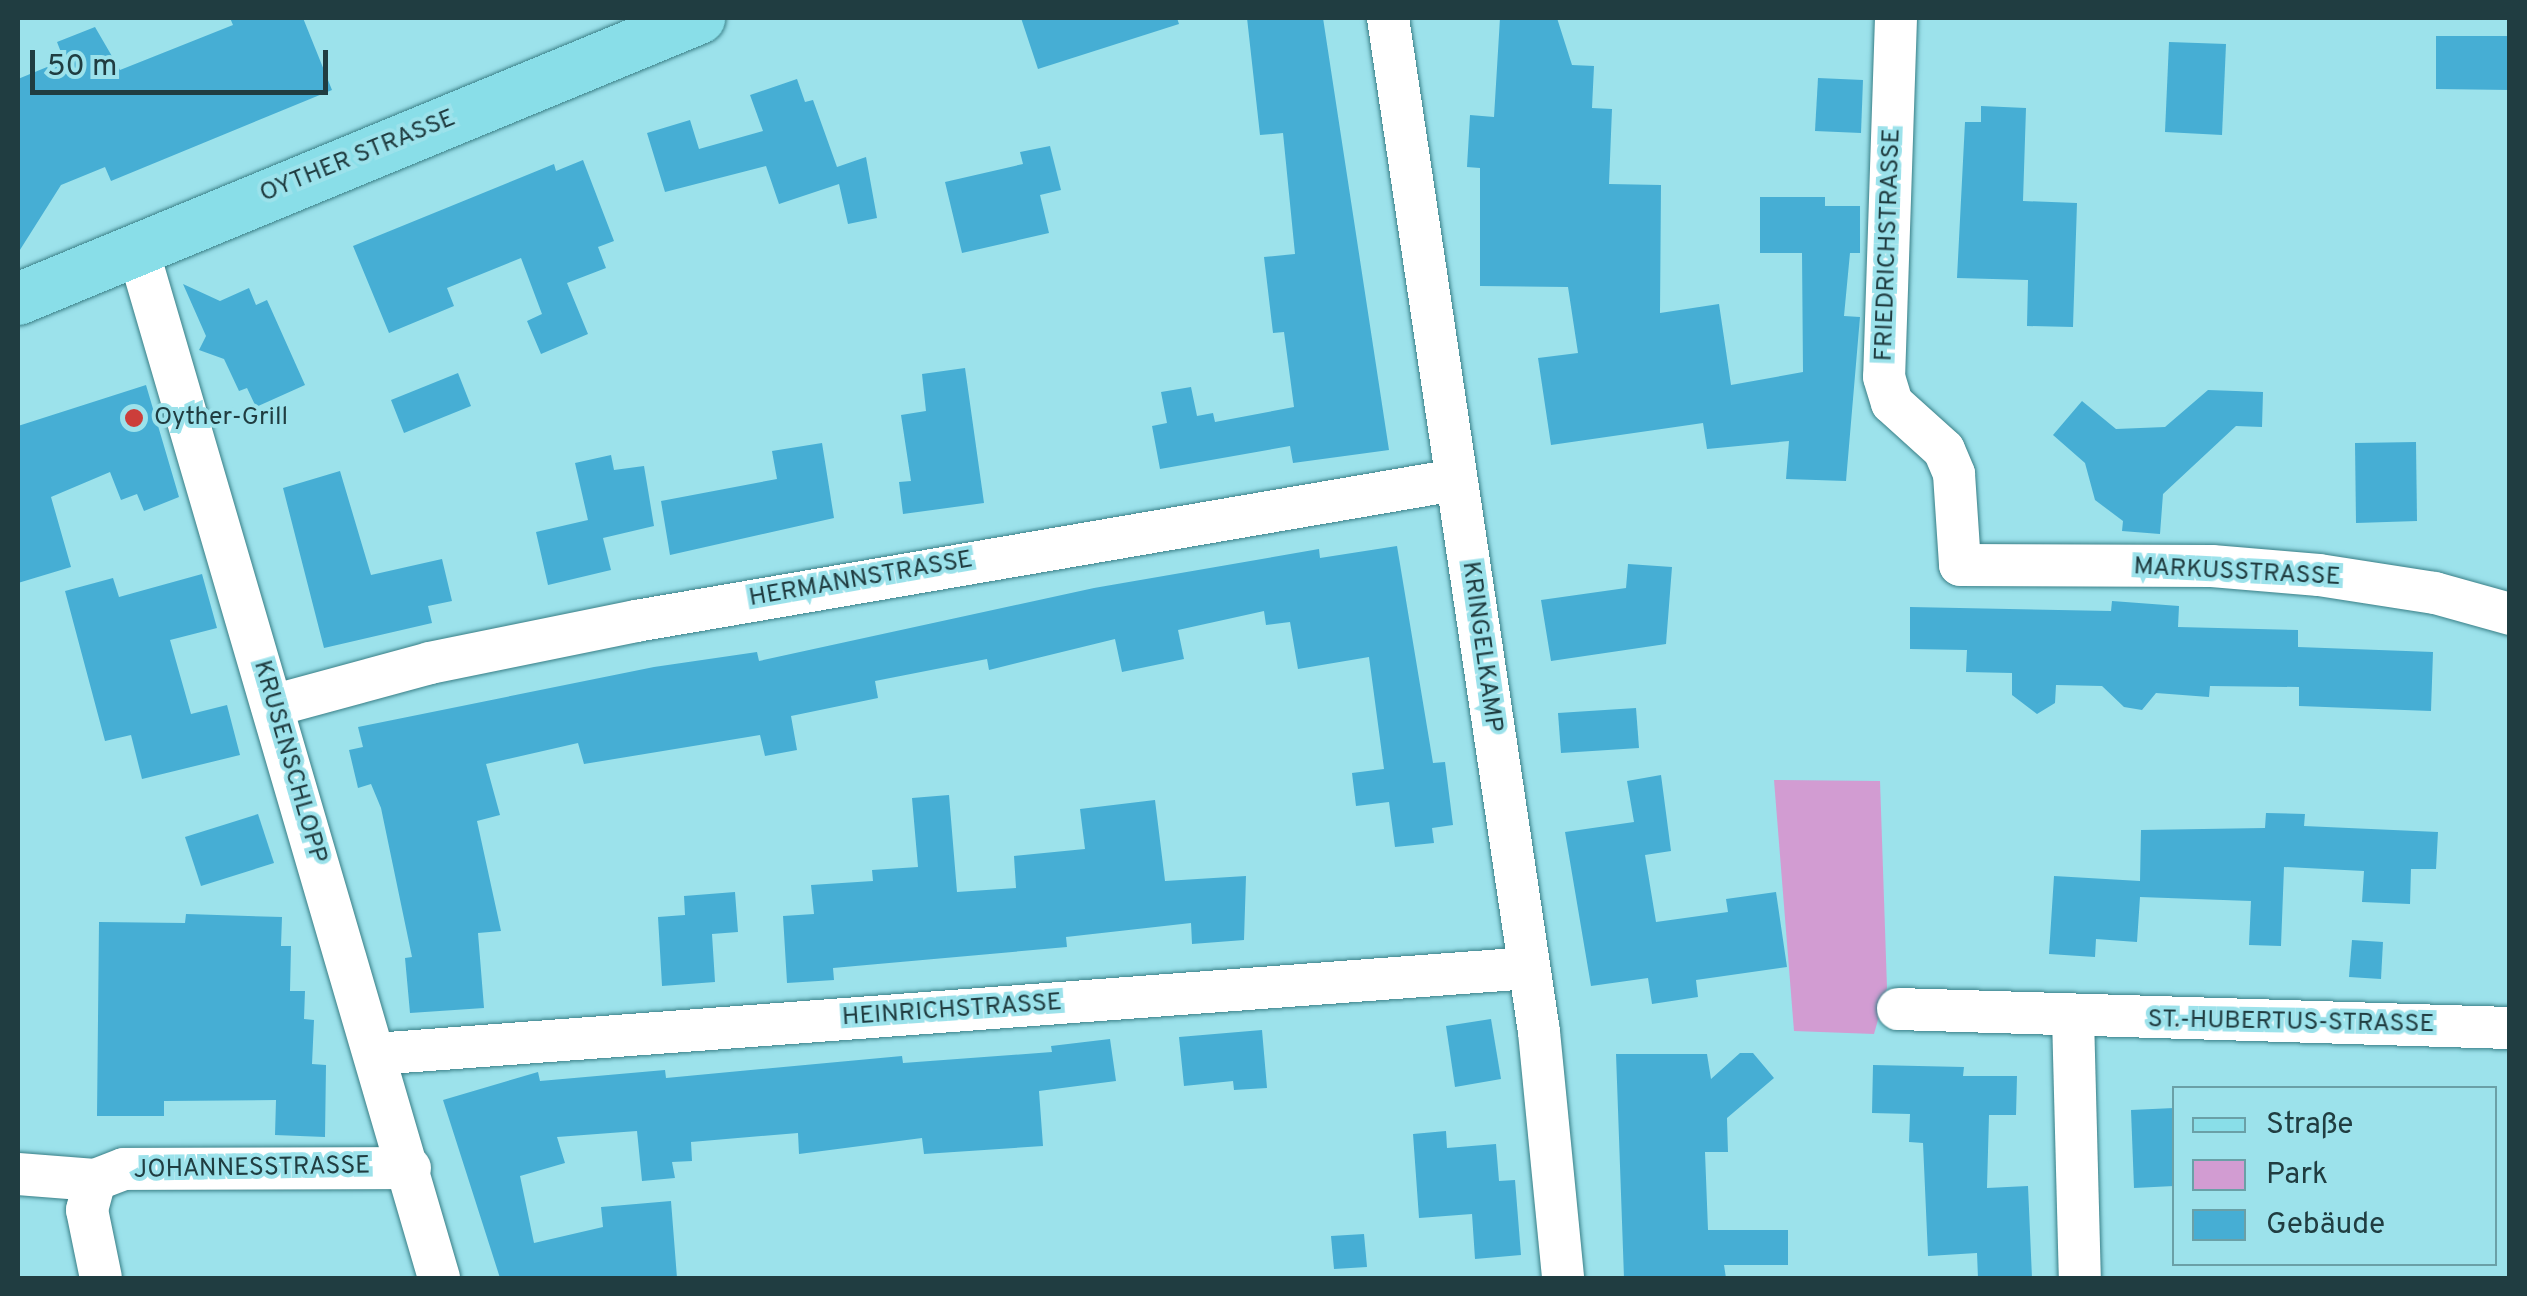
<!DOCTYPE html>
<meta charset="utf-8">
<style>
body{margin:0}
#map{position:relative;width:2527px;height:1296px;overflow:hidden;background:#9ce2eb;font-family:Overpass,sans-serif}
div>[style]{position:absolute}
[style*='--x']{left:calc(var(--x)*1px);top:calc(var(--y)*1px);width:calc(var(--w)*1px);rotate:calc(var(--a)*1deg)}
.green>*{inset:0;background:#d29cd2}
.building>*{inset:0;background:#46aed4}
.roads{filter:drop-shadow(0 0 2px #397f87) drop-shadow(0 0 2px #397f87)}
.minor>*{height:42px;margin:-21px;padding:0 21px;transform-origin:21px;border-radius:21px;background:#fff}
.major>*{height:52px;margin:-26px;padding:0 26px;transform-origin:26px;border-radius:26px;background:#89dee8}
.dots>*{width:28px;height:28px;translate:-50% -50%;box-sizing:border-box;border:5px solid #9ce2eb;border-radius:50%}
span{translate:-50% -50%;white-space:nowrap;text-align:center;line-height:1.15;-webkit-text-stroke:8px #9ce2eb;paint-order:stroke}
.street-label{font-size:25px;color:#203d41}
.poi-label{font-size:25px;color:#203d41}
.left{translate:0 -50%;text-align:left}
.frame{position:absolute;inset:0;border:20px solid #203d41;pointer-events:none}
.legend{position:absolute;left:2172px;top:1086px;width:325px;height:180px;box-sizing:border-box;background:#9ce2eb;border:2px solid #6aa0a7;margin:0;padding:12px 18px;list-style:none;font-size:30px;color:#203d41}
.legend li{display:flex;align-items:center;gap:20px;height:50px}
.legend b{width:50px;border:2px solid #6aa0a7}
.scale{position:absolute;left:30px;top:50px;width:298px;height:45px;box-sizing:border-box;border:5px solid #203d41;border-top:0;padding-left:12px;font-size:30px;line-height:35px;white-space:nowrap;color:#203d41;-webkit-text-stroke:8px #9ce2eb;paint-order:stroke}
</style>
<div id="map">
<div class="green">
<i style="clip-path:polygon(1774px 780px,1880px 781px,1887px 988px,1874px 1034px,1794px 1031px)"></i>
</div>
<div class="building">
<i style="clip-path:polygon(230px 18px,303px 18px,332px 90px,111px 181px,105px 167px,61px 185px,18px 253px,18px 79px,64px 60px,57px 42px,95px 27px,120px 70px,233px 25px)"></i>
<i style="clip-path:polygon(1021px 18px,1177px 18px,1179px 24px,1038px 69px)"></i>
<i style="clip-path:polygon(1247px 18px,1323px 18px,1389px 450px,1293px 463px,1290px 446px,1160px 469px,1152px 426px,1167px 423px,1161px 392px,1191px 387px,1197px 416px,1213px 413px,1215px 422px,1294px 407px,1284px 332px,1273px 333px,1264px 257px,1295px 254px,1283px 133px,1260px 135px)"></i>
<i style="clip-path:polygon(1500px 18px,1557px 18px,1572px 65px,1594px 66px,1592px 108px,1612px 109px,1609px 184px,1661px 185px,1660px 313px,1719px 304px,1731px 385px,1803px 372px,1802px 253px,1760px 253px,1760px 197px,1825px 197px,1825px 206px,1860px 206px,1860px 253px,1850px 253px,1844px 316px,1860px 317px,1846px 481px,1786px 479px,1789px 441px,1707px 449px,1703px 423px,1551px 445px,1538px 358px,1578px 353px,1568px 287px,1480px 286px,1480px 168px,1467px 167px,1470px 115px,1494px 117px)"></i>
<i style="clip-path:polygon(2436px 36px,2510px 36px,2510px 90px,2436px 89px)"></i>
<i style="clip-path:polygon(2169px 42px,2226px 44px,2222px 135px,2165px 132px)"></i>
<i style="clip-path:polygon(1818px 78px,1863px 80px,1861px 133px,1815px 131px)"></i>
<i style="clip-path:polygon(797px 79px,805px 102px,813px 100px,837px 167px,866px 157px,877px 218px,848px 224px,839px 184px,779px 204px,766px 166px,665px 192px,647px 133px,690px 120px,699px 149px,763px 131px,750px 95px)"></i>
<i style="clip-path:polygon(1981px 106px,2026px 108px,2023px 201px,2077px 203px,2073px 327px,2027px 326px,2028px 280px,1957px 278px,1965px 122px,1981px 122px)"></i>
<i style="clip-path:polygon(1050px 146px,1061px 190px,1040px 195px,1049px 233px,962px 253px,945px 182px,1023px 164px,1020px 152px)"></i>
<i style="clip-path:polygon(583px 160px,614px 241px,598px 247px,606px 268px,567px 283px,588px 334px,541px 354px,527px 321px,542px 314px,521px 258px,447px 288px,454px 306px,389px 333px,353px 246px,554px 164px,556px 171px)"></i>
<i style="clip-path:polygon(183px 284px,220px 301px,249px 288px,256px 305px,267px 300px,305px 385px,256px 407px,247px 388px,239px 391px,224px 359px,199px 350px,206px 336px)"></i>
<i style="clip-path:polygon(965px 368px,984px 503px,903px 514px,899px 482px,911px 481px,901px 415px,926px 411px,922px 374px)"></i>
<i style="clip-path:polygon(458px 373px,471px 406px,404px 433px,391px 400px)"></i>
<i style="clip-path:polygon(146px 385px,179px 497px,144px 511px,137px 494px,121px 500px,110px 472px,51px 497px,71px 567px,18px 583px,18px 426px)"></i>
<i style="clip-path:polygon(2208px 390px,2263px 392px,2262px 427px,2236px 426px,2163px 494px,2160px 534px,2122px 531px,2123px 521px,2095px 500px,2085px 463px,2053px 435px,2082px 401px,2116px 429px,2165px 427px)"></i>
<i style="clip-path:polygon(2416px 442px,2417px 521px,2356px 523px,2355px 443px)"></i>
<i style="clip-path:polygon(822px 443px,834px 518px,670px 555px,661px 501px,777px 479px,772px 451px)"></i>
<i style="clip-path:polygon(611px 455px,614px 470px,644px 466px,654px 526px,603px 538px,611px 570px,548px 585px,536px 532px,588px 520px,575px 463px)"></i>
<i style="clip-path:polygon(340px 471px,371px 575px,442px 559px,452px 601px,428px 606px,432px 623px,324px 648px,283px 488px)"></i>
<i style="clip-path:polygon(1397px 546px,1433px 763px,1445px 762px,1453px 825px,1432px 828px,1434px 843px,1395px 847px,1389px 802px,1356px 806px,1352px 773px,1384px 769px,1369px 657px,1298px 669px,1290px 622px,1266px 625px,1264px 611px,1178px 630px,1184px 659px,1122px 672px,1115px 639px,989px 670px,987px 659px,875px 681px,878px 698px,791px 716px,797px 750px,765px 756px,760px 735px,584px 764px,578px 743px,486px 764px,500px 815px,477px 821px,501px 931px,478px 933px,484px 1008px,410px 1013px,405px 958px,412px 957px,381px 808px,371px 784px,358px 788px,349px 750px,363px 747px,358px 727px,654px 667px,757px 652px,759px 661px,1094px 588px,1319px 549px,1320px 558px)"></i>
<i style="clip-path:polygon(1628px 564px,1672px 567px,1666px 644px,1551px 661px,1541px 600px,1626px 588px)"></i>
<i style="clip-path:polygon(202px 574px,217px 628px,170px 640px,191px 714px,227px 705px,240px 755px,142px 779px,131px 735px,105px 741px,65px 591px,113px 578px,119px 597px)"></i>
<i style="clip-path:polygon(2112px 601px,2179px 606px,2178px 627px,2298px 630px,2298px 647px,2433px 652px,2431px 711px,2299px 706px,2299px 687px,2210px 686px,2209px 697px,2156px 693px,2142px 710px,2124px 707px,2102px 686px,2056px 685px,2055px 703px,2037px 714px,2012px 695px,2012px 673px,1966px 672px,1967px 650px,1910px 649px,1910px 607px,2111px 611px)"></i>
<i style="clip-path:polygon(1636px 708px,1639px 748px,1561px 753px,1558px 713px)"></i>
<i style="clip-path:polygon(1661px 775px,1671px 851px,1645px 855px,1656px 922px,1728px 912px,1726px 899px,1776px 892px,1787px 967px,1696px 980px,1698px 997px,1652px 1004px,1648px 978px,1591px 986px,1565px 832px,1634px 822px,1627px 781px)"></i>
<i style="clip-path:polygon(949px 795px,957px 892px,1016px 888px,1014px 856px,1085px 849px,1080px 809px,1155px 800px,1165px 881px,1246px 876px,1244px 940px,1192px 944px,1191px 923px,1066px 937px,1067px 947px,833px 968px,834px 980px,787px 983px,783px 916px,814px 914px,811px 885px,873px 881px,872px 870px,918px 867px,912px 798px)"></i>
<i style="clip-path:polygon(2266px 813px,2305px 814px,2304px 826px,2438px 832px,2436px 869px,2411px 869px,2410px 904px,2362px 902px,2364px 871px,2284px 867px,2281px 946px,2249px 945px,2251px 901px,2140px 897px,2137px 942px,2096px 939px,2095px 957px,2049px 954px,2054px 876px,2140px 881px,2141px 830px,2265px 828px)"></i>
<i style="clip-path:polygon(258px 814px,274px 863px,201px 886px,185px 837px)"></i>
<i style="clip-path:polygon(735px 892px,738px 932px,712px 934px,715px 982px,662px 986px,658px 917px,685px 915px,684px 896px)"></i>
<i style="clip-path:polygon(186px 914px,282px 917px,281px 946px,291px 946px,290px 991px,305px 991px,304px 1019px,314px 1020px,312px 1064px,326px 1065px,325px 1137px,275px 1135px,276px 1100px,164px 1101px,164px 1116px,97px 1116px,99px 922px,185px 923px)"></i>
<i style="clip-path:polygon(2352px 940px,2383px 942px,2381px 979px,2349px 977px)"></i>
<i style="clip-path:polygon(1491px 1019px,1501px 1079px,1455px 1087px,1446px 1026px)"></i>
<i style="clip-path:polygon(1262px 1030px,1267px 1088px,1234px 1090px,1233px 1081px,1184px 1086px,1179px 1037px)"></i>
<i style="clip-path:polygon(1110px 1039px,1116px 1081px,1039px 1091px,1043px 1146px,924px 1154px,922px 1138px,799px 1154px,798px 1133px,691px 1142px,692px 1161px,672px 1162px,675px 1178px,642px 1181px,637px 1131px,557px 1137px,565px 1163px,520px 1176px,534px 1243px,603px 1227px,601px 1207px,671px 1201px,677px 1278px,500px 1278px,443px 1100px,538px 1072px,540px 1081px,665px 1070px,666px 1078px,902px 1056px,903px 1063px,1052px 1052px,1051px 1046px)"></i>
<i style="clip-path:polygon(1740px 1053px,1753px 1053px,1774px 1078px,1727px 1118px,1728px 1152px,1705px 1152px,1708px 1230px,1788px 1230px,1788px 1265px,1724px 1265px,1726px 1278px,1624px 1278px,1616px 1054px,1707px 1054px,1711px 1079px)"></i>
<i style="clip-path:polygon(1873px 1065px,1964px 1067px,1963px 1076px,2017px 1076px,2016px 1115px,1989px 1115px,1987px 1188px,2028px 1186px,2032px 1278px,1978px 1278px,1977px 1253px,1928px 1256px,1923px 1143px,1909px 1142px,1910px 1114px,1872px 1113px)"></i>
<i style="clip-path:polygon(2174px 1108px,2174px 1186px,2134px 1188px,2131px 1110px)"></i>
<i style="clip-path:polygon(1446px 1131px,1447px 1148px,1496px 1144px,1499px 1181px,1515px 1180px,1521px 1255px,1475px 1259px,1472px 1214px,1419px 1218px,1413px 1134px)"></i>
<i style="clip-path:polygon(1364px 1234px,1367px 1267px,1334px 1269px,1331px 1236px)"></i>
</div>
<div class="roads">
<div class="minor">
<i style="--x:1388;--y:18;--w:1025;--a:81.53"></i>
<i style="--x:1539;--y:1032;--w:247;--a:84.4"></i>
<i style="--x:1896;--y:18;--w:359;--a:91.9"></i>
<i style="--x:1884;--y:377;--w:27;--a:73"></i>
<i style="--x:1892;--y:403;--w:70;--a:42.1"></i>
<i style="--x:1944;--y:450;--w:26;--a:67"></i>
<i style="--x:1954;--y:474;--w:91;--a:86.2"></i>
<i style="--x:1960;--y:565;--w:252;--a:0.2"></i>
<i style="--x:2212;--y:566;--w:107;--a:4.8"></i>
<i style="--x:2319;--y:575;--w:117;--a:8.8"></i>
<i style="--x:2435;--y:593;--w:78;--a:15.6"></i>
<i style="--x:137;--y:247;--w:1074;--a:73.67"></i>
<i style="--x:272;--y:706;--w:164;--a:-15.2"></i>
<i style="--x:430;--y:663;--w:210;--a:-11.5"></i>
<i style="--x:636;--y:621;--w:831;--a:-9.77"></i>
<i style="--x:1898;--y:1009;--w:612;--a:1.78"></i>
<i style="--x:2073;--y:1017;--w:261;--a:88.5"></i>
<i style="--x:375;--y:1054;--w:1157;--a:-4.26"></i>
<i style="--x:18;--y:1174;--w:77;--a:4.5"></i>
<i style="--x:95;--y:1180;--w:31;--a:105"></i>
<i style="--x:87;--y:1210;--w:69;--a:78.4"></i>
<i style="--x:95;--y:1180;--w:31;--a:-21"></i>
<i style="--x:124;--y:1169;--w:286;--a:-0.2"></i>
</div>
<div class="major">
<i style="--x:18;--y:299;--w:737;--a:-22.42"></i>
</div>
</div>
<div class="dots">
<i style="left:134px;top:418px;background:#cc3e3a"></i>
</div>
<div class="street-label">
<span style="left:358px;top:157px;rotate:-22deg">OYTHER STRASSE</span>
<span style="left:1889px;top:245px;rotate:-88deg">FRIEDRICHSTRASSE</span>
<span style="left:2237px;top:573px;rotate:3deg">MARKUSSTRASSE</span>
<span style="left:861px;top:580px;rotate:-10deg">HERMANNSTRASSE</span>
<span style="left:1481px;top:647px;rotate:82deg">KRINGELKAMP</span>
<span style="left:289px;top:762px;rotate:74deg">KRUSENSCHLOPP</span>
<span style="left:952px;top:1011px;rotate:-4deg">HEINRICHSTRASSE</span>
<span style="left:2291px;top:1023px;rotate:1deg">ST.-HUBERTUS-STRASSE</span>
<span style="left:252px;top:1169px;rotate:-1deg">JOHANNESSTRASSE</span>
</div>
<div class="poi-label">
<span class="left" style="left:154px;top:418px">Oyther-Grill</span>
</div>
<div class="frame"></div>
<ul class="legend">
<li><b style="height:12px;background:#89dee8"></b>Straße</li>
<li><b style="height:28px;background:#d29cd2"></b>Park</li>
<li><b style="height:28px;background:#46aed4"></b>Gebäude</li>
</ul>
<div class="scale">50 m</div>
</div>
